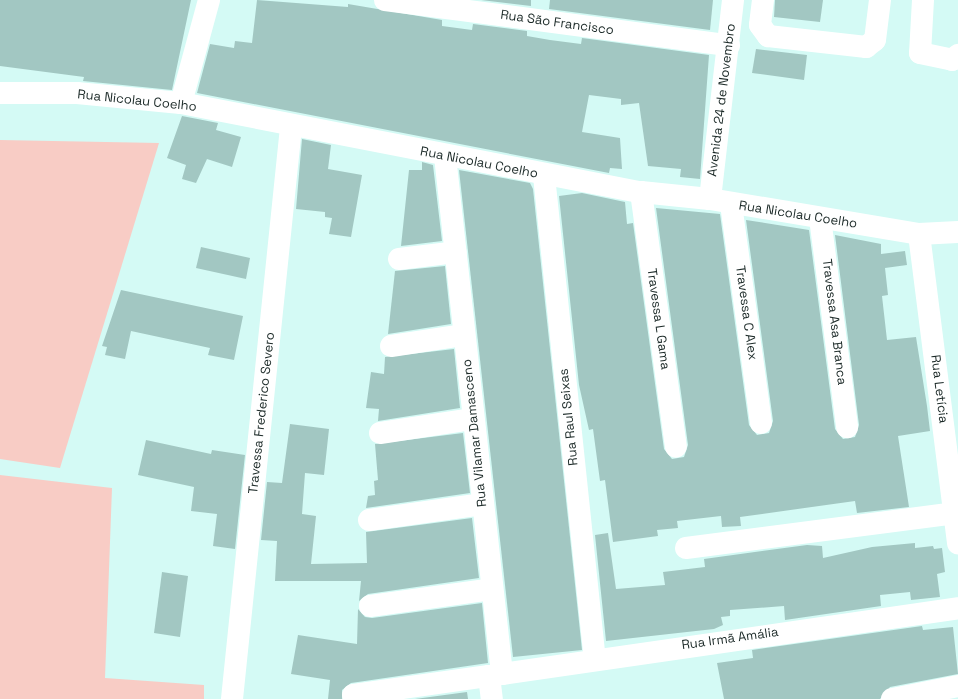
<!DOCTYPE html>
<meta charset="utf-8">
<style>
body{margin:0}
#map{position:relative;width:958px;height:699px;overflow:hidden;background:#d4faf5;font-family:"Space Grotesk",sans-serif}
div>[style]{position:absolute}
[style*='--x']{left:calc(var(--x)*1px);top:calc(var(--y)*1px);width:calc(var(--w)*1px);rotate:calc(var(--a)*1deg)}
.green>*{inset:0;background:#f8ccc5}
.building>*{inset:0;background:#a2c7c2}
.minor>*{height:22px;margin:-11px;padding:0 11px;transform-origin:11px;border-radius:11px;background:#fff}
span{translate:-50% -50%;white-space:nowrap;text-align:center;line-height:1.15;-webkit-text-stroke:3px #fff;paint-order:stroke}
.street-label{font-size:13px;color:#1c2a28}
</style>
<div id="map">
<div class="green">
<i style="clip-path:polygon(0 140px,159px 143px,60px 468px,0 459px)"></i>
<i style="clip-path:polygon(0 475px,112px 488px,105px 678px,204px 685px,204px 699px,0 699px)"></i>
</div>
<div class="building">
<i style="clip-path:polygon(0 0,191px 0,172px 90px,83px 81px,84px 77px,0 66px)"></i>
<i style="clip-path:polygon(257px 0,348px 7px,348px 4px,442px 20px,442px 26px,472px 30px,473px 24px,527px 31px,527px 36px,550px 40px,581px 44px,582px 38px,709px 55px,700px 179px,680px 177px,681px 169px,648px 166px,639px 103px,621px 105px,621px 99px,589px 95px,582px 132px,620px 138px,622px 169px,610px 168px,609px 173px,197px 93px,210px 44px,234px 48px,235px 41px,252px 43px)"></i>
<i style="clip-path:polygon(481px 0,531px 0,531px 6px)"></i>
<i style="clip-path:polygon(550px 0,713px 0,710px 30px,549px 9px)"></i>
<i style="clip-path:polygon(775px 0,823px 0,820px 22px,774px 17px)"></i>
<i style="clip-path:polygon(756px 49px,807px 55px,804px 80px,752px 73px)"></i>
<i style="clip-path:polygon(182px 116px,218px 123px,216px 130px,241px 137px,232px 167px,207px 159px,196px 183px,182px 179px,186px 165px,167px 158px)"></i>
<i style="clip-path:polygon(302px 139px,331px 145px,328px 169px,362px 175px,351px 237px,329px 234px,332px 218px,325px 217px,325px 212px,296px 209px)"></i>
<i style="clip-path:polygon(422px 162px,433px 165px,442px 241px,401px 246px,409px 170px,422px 170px)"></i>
<i style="clip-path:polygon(459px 170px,530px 183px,533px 189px,582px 650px,513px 657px)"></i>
<i style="clip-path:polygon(582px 193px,625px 202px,627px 224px,633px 223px,664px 449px,672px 459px,684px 457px,688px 445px,656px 208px,720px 214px,749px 425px,757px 435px,769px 433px,773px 421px,746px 220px,809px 230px,835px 429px,843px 439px,855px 437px,859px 425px,835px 235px,881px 244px,881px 254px,905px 251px,907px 265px,885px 268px,888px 295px,882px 296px,887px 340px,916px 337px,927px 406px,930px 431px,898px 436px,909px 507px,857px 513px,855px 501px,740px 517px,741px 526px,722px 527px,721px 516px,677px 521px,678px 528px,657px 530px,658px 536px,613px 542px,605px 480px,600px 481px,593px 429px,589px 430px,579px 385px,559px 196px)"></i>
<i style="clip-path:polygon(201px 247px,250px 258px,246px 279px,196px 268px)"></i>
<i style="clip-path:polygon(445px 266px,451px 324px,388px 334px,395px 271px)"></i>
<i style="clip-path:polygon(121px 290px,243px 316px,234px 360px,208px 355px,210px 348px,131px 331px,125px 359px,105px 355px,107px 347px,102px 346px)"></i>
<i style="clip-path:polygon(454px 349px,460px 408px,378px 421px,379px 409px,366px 408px,371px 372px,384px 374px,385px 357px)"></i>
<i style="clip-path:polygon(290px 424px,329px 429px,324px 475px,305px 473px,302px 514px,316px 516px,311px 564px,367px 563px,366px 532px,472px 518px,479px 578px,368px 594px,359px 601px,361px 581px,275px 581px,277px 541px,261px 540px,267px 482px,282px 483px)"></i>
<i style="clip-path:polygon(463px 433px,470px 493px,366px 508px,368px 496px,375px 495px,374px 481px,378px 480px,375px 444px)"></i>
<i style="clip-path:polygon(146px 440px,211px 454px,212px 450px,245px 455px,235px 549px,213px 546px,217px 514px,191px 511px,194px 487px,138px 475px)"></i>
<i style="clip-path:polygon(608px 533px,616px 589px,665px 585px,663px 572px,705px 567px,704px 559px,807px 545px,822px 546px,823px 558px,872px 547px,915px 543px,915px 548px,933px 546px,934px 549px,942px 548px,945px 572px,937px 574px,940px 597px,911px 600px,910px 592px,880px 595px,881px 606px,785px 620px,784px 606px,730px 610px,730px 616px,721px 617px,723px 625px,714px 629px,606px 641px,595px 535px)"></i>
<i style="clip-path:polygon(162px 572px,188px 576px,180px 637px,154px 633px)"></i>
<i style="clip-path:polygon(482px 603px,488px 663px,351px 683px,342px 690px,342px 699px,328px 699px,330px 680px,291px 674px,298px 635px,357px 644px,358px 609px,365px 617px,372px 618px)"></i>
<i style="clip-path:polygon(922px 626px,923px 630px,953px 627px,958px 674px,890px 687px,880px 699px,724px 699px,717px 663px,753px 658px,752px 650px)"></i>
<i style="clip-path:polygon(467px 692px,468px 699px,415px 699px)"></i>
</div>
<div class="minor">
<i style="--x:385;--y:0;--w:347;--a:7.5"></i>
<i style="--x:763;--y:0;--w:25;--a:97"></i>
<i style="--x:760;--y:25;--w:14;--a:54"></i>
<i style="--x:768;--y:36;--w:99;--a:6.4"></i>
<i style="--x:866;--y:47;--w:11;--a:-38"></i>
<i style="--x:875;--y:40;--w:40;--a:-82.9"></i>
<i style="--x:923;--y:0;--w:53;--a:93.2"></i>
<i style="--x:920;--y:53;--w:33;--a:12"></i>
<i style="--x:952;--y:60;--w:8;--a:-40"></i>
<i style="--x:0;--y:93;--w:77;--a:0"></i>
<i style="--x:77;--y:93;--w:104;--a:5.5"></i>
<i style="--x:181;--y:103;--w:469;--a:11"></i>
<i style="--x:641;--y:192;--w:69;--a:5.8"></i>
<i style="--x:710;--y:199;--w:212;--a:9.5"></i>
<i style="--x:919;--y:234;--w:39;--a:-3"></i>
<i style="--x:181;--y:103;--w:107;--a:-74.8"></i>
<i style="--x:445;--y:156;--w:521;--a:83.72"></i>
<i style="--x:502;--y:674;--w:13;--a:171"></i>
<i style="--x:489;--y:676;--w:23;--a:83"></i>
<i style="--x:544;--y:176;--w:485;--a:84"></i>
<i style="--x:641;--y:192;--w:257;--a:82.2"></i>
<i style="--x:710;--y:199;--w:200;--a:-83.4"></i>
<i style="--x:731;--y:204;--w:221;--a:82.2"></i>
<i style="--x:820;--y:218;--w:211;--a:82.6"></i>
<i style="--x:919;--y:234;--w:312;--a:82.8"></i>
<i style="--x:399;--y:259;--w:57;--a:-7"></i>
<i style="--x:391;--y:346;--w:74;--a:-8.6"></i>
<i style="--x:380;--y:433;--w:94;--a:-8.6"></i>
<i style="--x:369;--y:520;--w:115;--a:-8"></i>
<i style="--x:686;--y:548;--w:272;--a:-7.4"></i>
<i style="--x:370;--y:606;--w:123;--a:-7.9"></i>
<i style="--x:502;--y:674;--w:461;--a:-8.2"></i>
<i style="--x:353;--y:695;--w:137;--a:-8"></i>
<i style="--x:232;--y:699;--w:575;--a:-84.11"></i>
<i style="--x:892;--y:699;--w:67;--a:-11.1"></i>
</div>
<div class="street-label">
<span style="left:557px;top:23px;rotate:8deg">Rua São Francisco</span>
<span style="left:722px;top:100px;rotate:-83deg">Avenida 24 de Novembro</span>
<span style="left:137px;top:101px;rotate:6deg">Rua Nicolau Coelho</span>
<span style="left:479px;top:163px;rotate:11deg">Rua Nicolau Coelho</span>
<span style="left:798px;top:215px;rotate:9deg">Rua Nicolau Coelho</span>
<span style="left:746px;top:313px;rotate:82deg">Travessa C Alex</span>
<span style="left:658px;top:319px;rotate:82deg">Travessa L Gama</span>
<span style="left:834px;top:322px;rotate:83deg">Travessa Asa Branca</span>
<span style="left:939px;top:389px;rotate:83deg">Rua Letícia</span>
<span style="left:262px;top:413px;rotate:-84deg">Travessa Frederico Severo</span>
<span style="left:569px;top:417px;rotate:-96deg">Rua Raul Seixas</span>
<span style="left:475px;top:433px;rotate:-96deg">Rua Vilamar Damasceno</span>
<span style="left:730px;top:639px;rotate:-8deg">Rua Irmã Amália</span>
</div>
</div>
